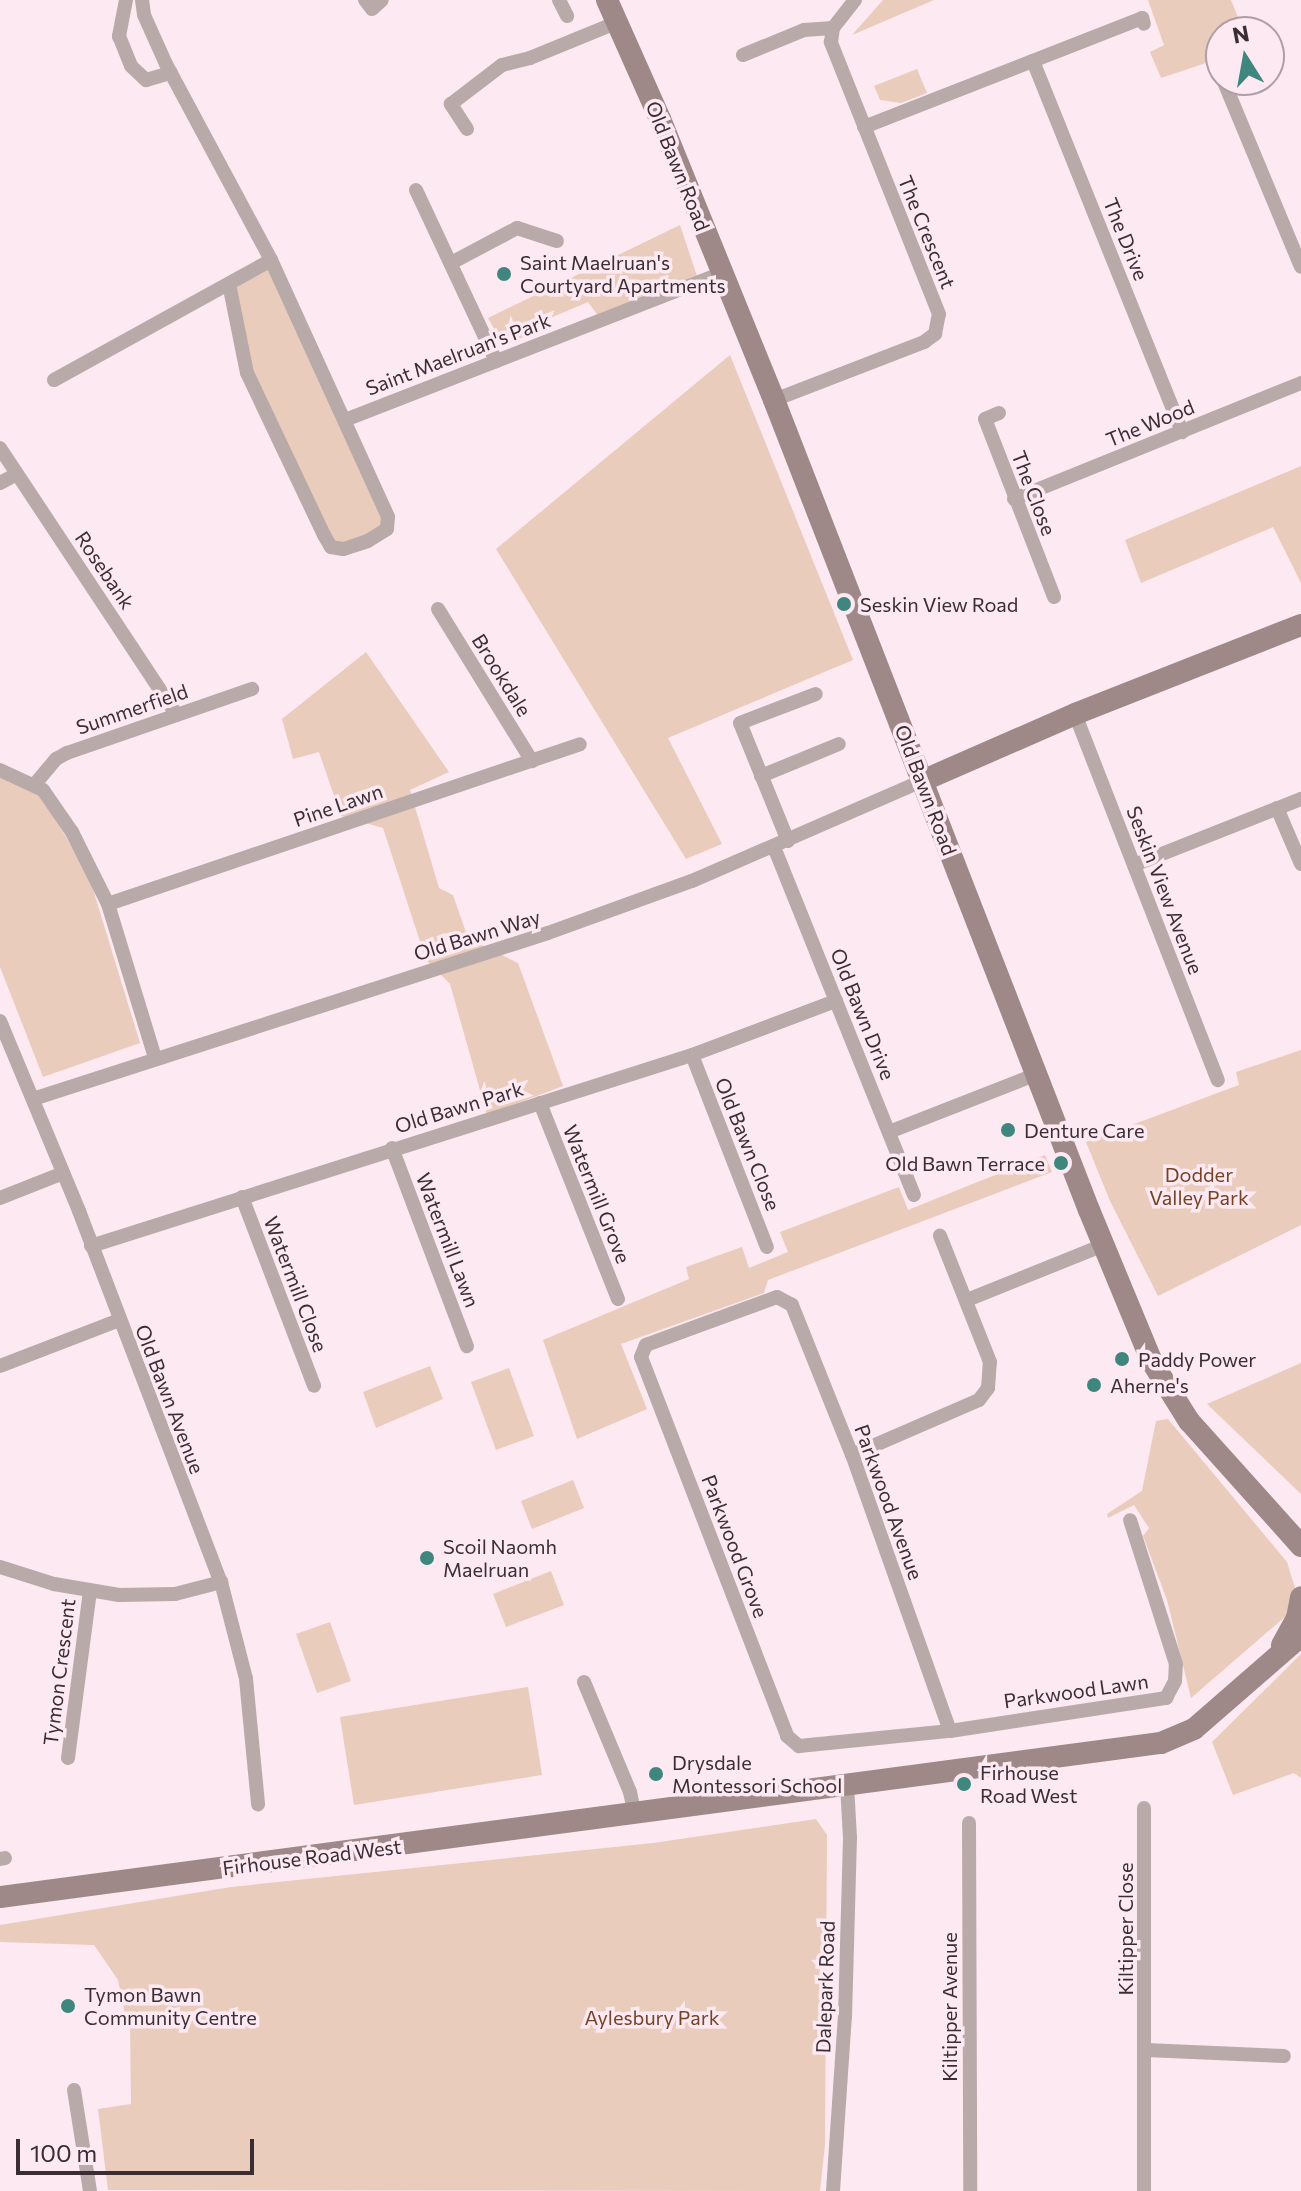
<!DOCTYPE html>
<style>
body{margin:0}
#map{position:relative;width:1301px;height:2191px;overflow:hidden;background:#fce9f2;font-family:Commissioner,sans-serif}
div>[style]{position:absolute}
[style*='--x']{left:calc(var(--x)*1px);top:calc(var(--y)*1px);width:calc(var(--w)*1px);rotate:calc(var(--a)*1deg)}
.green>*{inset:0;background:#eaccbc}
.street>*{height:14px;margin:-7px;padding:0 7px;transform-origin:7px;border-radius:7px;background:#b9aaaa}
.secondary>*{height:22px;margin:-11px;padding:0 11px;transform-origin:11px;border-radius:11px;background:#9e8888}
.dots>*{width:22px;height:22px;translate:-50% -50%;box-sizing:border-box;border:4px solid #fce9f2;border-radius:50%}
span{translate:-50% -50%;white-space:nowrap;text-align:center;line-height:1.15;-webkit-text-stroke:7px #fce9f2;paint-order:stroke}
.street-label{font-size:20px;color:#3a2e34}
.poi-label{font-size:20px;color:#3a2e34}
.left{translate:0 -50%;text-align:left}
.right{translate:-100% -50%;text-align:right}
.park-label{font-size:20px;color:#754225}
.north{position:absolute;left:1205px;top:16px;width:80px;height:80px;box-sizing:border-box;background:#fce9f2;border:2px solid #ae9ea6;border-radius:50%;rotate:349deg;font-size:22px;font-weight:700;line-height:32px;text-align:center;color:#3a2e34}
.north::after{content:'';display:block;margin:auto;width:28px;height:36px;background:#3f867e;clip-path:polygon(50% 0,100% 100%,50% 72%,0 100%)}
.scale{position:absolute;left:16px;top:2139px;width:238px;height:36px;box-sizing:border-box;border:4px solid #3a2e34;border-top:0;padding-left:10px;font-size:24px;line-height:28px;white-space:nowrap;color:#3a2e34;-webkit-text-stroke:6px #fce9f2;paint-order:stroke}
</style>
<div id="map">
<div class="green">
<i style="clip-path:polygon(883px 0,934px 0,852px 35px)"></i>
<i style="clip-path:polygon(1148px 0,1231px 0,1244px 32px,1221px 32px,1221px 58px,1161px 78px,1150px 52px,1164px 45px)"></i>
<i style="clip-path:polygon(917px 69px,927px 93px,901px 103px,880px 100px,874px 86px)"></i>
<i style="clip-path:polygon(680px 225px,699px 282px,601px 320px,588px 302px,543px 321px,542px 330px,503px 345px,488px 318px)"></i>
<i style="clip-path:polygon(271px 260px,387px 529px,331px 547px,247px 373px,229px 284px)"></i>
<i style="clip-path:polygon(730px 355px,853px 660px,668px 738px,722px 844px,686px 859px,496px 549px)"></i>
<i style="clip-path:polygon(1301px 466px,1301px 583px,1273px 527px,1141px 583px,1125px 540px)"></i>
<i style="clip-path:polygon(366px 652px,449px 772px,410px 790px,439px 888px,453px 895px,468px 938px,518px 963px,563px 1086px,487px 1115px,450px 984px,426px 960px,383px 828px,341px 816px,319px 752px,293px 759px,282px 719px)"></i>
<i style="clip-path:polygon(0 771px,39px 793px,88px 873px,140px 1043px,43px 1077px,0 967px)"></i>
<i style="clip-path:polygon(1301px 1050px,1301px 1225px,1158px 1296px,1110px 1201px,1086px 1142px,1239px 1085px,1236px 1072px)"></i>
<i style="clip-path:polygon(1045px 1155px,1052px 1172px,768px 1280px,764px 1293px,621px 1344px,647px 1409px,577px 1439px,543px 1340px,689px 1279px,686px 1267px,742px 1247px,749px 1268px,788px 1252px,780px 1232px,899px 1187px,908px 1210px)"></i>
<i style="clip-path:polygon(1301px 1363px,1301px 1494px,1207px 1404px)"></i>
<i style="clip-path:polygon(430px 1366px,443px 1399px,376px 1428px,363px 1392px)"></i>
<i style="clip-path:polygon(509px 1368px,534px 1436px,496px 1450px,471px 1382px)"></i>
<i style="clip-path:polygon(1168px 1419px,1287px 1562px,1295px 1588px,1286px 1616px,1191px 1698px,1167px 1600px,1143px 1536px,1149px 1528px,1134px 1505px,1108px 1518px,1107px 1514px,1142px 1491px,1156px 1421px)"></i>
<i style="clip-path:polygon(573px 1480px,584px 1508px,532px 1529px,521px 1501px)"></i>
<i style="clip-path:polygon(551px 1571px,564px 1605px,506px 1627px,493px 1594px)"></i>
<i style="clip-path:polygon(330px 1622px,351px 1681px,317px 1693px,296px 1634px)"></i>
<i style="clip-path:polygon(1301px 1654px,1301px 1778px,1294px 1773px,1233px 1795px,1212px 1742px)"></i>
<i style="clip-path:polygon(528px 1687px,542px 1775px,354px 1805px,340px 1717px)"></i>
<i style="clip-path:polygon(816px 1819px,827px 1835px,825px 2145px,820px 2191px,108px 2190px,98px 2109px,131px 2104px,130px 2025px,127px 2024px,118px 1980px,94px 1945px,0 1942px,0 1925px,231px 1887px,653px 1843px)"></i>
</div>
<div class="street">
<i style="--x:126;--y:0;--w:37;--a:101"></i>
<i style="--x:119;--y:36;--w:32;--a:68"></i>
<i style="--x:131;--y:66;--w:21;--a:43"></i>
<i style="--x:146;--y:80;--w:26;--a:-16"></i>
<i style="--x:142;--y:0;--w:15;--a:82"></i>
<i style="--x:144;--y:15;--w:54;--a:65.8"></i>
<i style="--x:166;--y:64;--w:222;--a:61.8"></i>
<i style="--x:271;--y:260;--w:282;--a:65.5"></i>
<i style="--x:388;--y:517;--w:12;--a:95"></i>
<i style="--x:387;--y:529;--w:22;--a:148"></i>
<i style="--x:368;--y:541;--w:26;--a:162"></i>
<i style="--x:343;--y:549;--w:12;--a:-171"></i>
<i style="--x:331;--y:547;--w:14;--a:-120"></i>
<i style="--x:324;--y:535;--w:179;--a:-115.4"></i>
<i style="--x:247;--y:373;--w:91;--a:-101.4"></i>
<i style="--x:365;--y:0;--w:11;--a:52"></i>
<i style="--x:372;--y:9;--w:13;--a:-42"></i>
<i style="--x:559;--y:0;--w:18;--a:63"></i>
<i style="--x:743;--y:55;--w:66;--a:-22.3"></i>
<i style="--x:804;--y:30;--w:29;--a:-4"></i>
<i style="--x:1033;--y:61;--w:400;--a:68.1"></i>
<i style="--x:1224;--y:82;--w:200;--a:67.4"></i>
<i style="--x:864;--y:127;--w:299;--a:-21.4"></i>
<i style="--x:1142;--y:18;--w:6;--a:72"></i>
<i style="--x:467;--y:129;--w:30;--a:-123"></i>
<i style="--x:451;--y:104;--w:64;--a:-37.4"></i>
<i style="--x:502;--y:65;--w:29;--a:-14"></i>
<i style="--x:530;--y:58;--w:95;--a:-22.2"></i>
<i style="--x:416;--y:190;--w:189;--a:64.9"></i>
<i style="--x:451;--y:263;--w:75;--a:-27.9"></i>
<i style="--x:517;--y:228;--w:42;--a:18"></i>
<i style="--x:54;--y:380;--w:248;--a:-28.9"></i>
<i style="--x:774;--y:400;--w:161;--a:-21.1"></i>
<i style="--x:924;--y:342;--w:14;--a:-36"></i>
<i style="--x:935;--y:334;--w:20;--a:-79"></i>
<i style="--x:939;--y:314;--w:293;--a:-111.7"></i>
<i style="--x:831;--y:42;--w:14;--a:-82"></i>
<i style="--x:833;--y:28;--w:36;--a:-52"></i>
<i style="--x:999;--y:413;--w:15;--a:157"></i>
<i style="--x:985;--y:419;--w:191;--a:68.8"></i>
<i style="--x:345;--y:420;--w:402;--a:-21.3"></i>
<i style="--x:0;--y:448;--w:320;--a:56.5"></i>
<i style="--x:0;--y:483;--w:19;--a:-28"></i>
<i style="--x:1014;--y:499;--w:310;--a:-22"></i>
<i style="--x:438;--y:609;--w:179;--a:58.3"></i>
<i style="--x:1075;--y:714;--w:393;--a:68.7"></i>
<i style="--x:0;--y:770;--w:47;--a:24.9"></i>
<i style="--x:43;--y:790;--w:51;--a:55.4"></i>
<i style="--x:72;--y:832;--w:80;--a:63.4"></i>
<i style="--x:108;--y:904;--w:161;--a:73"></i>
<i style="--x:761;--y:776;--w:84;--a:-22.3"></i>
<i style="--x:35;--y:784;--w:33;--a:-50"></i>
<i style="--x:56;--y:759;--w:13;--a:-29"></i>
<i style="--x:67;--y:753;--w:196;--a:-19.1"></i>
<i style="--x:1277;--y:808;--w:61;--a:66.8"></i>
<i style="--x:788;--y:841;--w:127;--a:-112.1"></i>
<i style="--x:740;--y:723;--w:81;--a:-20.9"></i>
<i style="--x:774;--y:847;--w:375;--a:68.1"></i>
<i style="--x:1134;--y:865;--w:180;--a:-21.6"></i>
<i style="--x:108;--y:904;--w:498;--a:-18.7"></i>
<i style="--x:0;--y:1021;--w:206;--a:67.4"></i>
<i style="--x:79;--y:1211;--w:397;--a:69.1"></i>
<i style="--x:221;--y:1582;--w:100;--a:75.5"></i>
<i style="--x:246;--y:1679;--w:126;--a:84.5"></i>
<i style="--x:692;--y:1055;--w:206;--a:68.7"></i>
<i style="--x:33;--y:1099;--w:541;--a:-17.87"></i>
<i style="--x:548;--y:933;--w:153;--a:-19.9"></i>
<i style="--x:692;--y:881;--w:251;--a:-23.5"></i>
<i style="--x:540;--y:1103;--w:211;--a:68.3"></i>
<i style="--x:889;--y:1132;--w:159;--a:-21.4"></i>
<i style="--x:392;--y:1148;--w:212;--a:69.3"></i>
<i style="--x:242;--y:1197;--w:202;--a:69.1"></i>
<i style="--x:0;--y:1198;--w:68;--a:-21.6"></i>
<i style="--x:91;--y:1246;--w:631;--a:-17.63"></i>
<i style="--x:692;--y:1055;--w:154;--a:-20.6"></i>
<i style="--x:967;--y:1300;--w:148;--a:-21.9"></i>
<i style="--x:0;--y:1366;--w:128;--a:-21.1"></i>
<i style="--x:852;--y:1455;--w:138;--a:-23.4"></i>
<i style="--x:979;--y:1400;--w:15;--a:-53"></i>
<i style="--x:988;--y:1388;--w:26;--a:-86"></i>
<i style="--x:990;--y:1362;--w:136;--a:-111.6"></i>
<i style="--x:0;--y:1567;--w:57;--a:17.5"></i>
<i style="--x:54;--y:1584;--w:66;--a:9.6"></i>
<i style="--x:119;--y:1595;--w:56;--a:-1"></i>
<i style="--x:175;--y:1594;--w:48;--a:-14.6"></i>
<i style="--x:584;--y:1682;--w:119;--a:67.3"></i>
<i style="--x:630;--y:1792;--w:24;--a:78"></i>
<i style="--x:950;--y:1731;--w:293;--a:-109.5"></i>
<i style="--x:852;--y:1455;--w:162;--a:-111.8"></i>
<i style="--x:792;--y:1305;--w:17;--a:-152"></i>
<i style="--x:777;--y:1297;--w:140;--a:159.9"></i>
<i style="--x:646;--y:1345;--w:13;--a:113"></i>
<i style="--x:641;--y:1357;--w:406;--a:68.9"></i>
<i style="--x:787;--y:1736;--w:16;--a:40"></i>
<i style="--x:799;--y:1746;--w:152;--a:-5.7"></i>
<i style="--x:950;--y:1731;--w:219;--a:-8.7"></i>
<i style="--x:1166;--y:1698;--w:19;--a:-62"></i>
<i style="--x:1175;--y:1681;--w:17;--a:-87"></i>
<i style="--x:1176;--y:1664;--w:151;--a:-107.7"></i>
<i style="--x:68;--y:1758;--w:167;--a:-82.5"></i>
<i style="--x:969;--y:1823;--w:368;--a:89.8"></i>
<i style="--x:0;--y:1859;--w:5;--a:-11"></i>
<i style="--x:1146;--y:2050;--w:138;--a:2.5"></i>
<i style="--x:74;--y:2090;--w:102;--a:81"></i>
<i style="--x:833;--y:2191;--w:174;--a:-86.1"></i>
<i style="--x:845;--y:2017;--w:179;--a:-88.4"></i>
<i style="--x:850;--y:1838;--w:54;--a:-93.2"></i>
<i style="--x:1144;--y:2191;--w:383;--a:-90"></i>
</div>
<div class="secondary">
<i style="--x:607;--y:0;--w:130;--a:66"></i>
<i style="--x:660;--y:119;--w:303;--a:67.9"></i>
<i style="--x:774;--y:400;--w:869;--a:68.75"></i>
<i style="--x:1089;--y:1210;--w:165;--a:67.5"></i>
<i style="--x:1152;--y:1362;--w:70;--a:57.9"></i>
<i style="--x:1189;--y:1421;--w:168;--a:48.1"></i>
<i style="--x:922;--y:781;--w:167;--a:-23.6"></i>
<i style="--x:1075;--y:714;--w:243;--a:-21.5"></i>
<i style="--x:1282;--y:1645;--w:31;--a:-61"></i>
<i style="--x:1297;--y:1618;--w:21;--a:-79"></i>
<i style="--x:0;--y:1897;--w:1171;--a:-7.56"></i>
<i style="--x:1161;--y:1743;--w:36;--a:-23"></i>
<i style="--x:1194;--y:1729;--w:142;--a:-41"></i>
</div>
<div class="dots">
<i style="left:504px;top:274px;background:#3f867e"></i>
<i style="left:844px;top:604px;background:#3f867e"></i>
<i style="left:1008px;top:1130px;background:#3f867e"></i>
<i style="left:1061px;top:1163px;background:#3f867e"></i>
<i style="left:1122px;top:1359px;background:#3f867e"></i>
<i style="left:1094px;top:1385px;background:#3f867e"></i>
<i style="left:427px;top:1558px;background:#3f867e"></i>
<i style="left:656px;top:1774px;background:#3f867e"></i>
<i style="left:964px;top:1784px;background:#3f867e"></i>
<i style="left:68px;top:2006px;background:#3f867e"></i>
</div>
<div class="street-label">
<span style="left:678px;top:166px;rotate:68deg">Old Bawn Road</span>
<span style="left:927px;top:232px;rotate:68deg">The Crescent</span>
<span style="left:1126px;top:239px;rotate:68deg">The Drive</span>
<span style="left:458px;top:354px;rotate:-21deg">Saint Maelruan's Park</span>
<span style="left:1150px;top:423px;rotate:-22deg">The Wood</span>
<span style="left:1034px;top:493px;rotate:69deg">The Close</span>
<span style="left:105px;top:570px;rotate:56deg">Rosebank</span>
<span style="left:502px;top:675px;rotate:58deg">Brookdale</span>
<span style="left:132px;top:709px;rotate:-19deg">Summerfield</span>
<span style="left:926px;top:790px;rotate:69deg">Old Bawn Road</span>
<span style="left:338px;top:805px;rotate:-19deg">Pine Lawn</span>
<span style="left:1165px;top:890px;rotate:69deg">Seskin View Avenue</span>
<span style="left:477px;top:935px;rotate:-17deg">Old Bawn Way</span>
<span style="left:863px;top:1014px;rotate:68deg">Old Bawn Drive</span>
<span style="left:459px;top:1107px;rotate:-17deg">Old Bawn Park</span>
<span style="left:748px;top:1144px;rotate:68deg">Old Bawn Close</span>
<span style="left:597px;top:1194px;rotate:68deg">Watermill Grove</span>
<span style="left:448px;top:1240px;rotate:69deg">Watermill Lawn</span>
<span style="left:296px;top:1284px;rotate:69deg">Watermill Close</span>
<span style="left:170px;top:1399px;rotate:69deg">Old Bawn Avenue</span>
<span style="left:889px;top:1502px;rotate:70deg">Parkwood Avenue</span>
<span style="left:735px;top:1546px;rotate:69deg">Parkwood Grove</span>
<span style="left:59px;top:1672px;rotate:-83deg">Tymon Crescent</span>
<span style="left:1076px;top:1691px;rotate:-8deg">Parkwood Lawn</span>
<span style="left:312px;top:1857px;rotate:-7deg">Firhouse Road West</span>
<span style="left:1125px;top:1929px;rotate:-90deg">Kiltipper Close</span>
<span style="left:825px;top:1987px;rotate:-88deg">Dalepark Road</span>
<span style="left:949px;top:2007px;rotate:-90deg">Kiltipper Avenue</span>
</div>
<div class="poi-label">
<span class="left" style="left:520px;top:274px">Saint Maelruan's<br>Courtyard Apartments</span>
<span class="left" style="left:860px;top:604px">Seskin View Road</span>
<span class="left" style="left:1024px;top:1130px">Denture Care</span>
<span class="right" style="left:1045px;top:1163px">Old Bawn Terrace</span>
<span class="left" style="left:1138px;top:1359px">Paddy Power</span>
<span class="left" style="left:1110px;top:1385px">Aherne's</span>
<span class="left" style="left:443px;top:1558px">Scoil Naomh<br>Maelruan</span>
<span class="left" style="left:672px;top:1774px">Drysdale<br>Montessori School</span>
<span class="left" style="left:980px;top:1784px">Firhouse<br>Road West</span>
<span class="left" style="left:84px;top:2006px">Tymon Bawn<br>Community Centre</span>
</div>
<div class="park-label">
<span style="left:1199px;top:1186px">Dodder<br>Valley Park</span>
<span style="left:652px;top:2017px">Aylesbury Park</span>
</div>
<div class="north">N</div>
<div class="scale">100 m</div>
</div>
